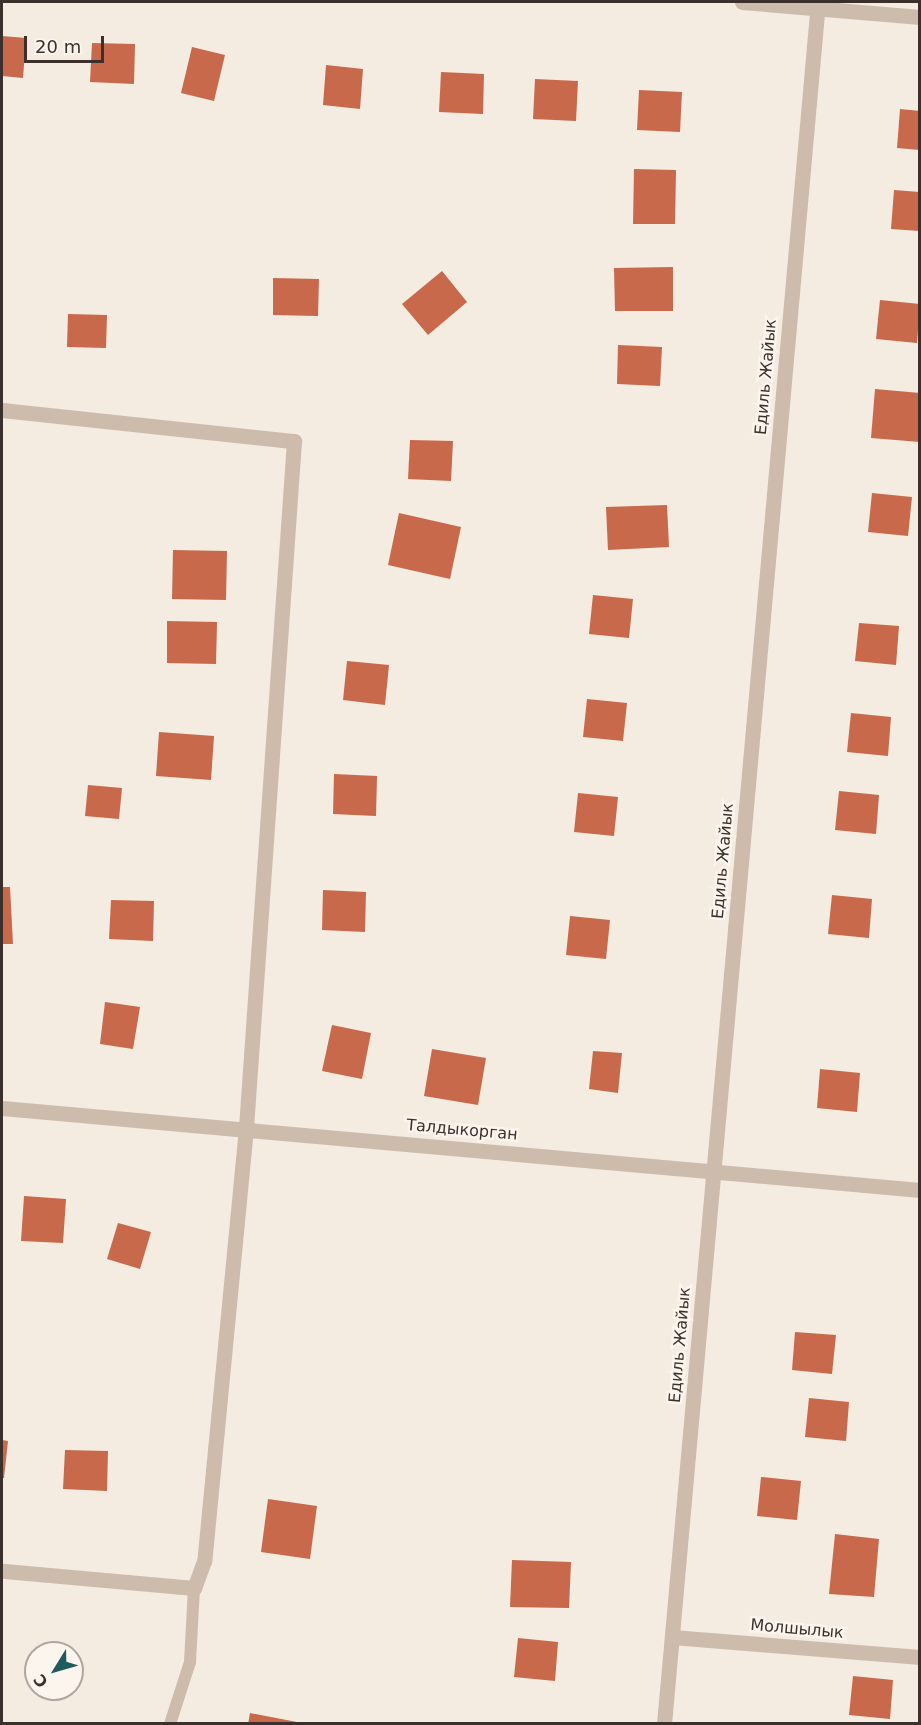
<!DOCTYPE html>
<meta charset="utf-8">
<style>
body{margin:0}
#map{position:relative;width:921px;height:1725px;overflow:hidden;background:#f4ebe1;font-family:"DejaVu Sans",sans-serif}
div>[style]{position:absolute}
[style*='--x']{left:calc(var(--x)*1px);top:calc(var(--y)*1px);width:calc(var(--w)*1px);rotate:calc(var(--a)*1deg)}
.building>*{inset:0;background:#c8694b}
.service>*{height:12px;margin:-6px;padding:0 6px;transform-origin:6px;border-radius:6px;background:#cdbbac}
.minor>*{height:15px;margin:-7.5px;padding:0 7.5px;transform-origin:7.5px;border-radius:7.5px;background:#cdbbac}
.tertiary>*{height:15px;margin:-7.5px;padding:0 7.5px;transform-origin:7.5px;border-radius:7.5px;background:#cdbbac}
span{translate:-50% -50%;white-space:nowrap;text-align:center;line-height:1.15;-webkit-text-stroke:5px #fbf5ee;paint-order:stroke}
.street-label{font-size:16px;color:#3b302b}
.frame{position:absolute;inset:0;border:3px solid #3b302b;pointer-events:none}
.north{position:absolute;left:24px;top:1641px;width:60px;height:60px;box-sizing:border-box;background:#fbf5ee;border:2px solid #aea6a0;border-radius:50%;rotate:233deg;font-size:16px;font-weight:700;line-height:24px;text-align:center;color:#3b302b}
.north::after{content:'';display:block;margin:auto;width:21px;height:27px;background:#1f5a5e;clip-path:polygon(50% 0,100% 100%,50% 72%,0 100%)}
.scale{position:absolute;left:24px;top:36px;width:80px;height:27px;box-sizing:border-box;border:3px solid #3b302b;border-top:0;padding-left:8px;font-size:18px;line-height:21px;white-space:nowrap;color:#3b302b;-webkit-text-stroke:4px #fbf5ee;paint-order:stroke}
</style>
<div id="map">
<div class="building">
<i style="clip-path:polygon(2px 36px,26px 38px,23px 78px,2px 76px)"></i>
<i style="clip-path:polygon(92px 43px,135px 44px,134px 84px,90px 82px)"></i>
<i style="clip-path:polygon(192px 47px,225px 55px,214px 101px,181px 93px)"></i>
<i style="clip-path:polygon(326px 65px,363px 69px,360px 109px,323px 105px)"></i>
<i style="clip-path:polygon(441px 72px,484px 74px,483px 114px,439px 112px)"></i>
<i style="clip-path:polygon(535px 79px,578px 81px,576px 121px,533px 119px)"></i>
<i style="clip-path:polygon(639px 90px,682px 92px,680px 132px,637px 130px)"></i>
<i style="clip-path:polygon(900px 109px,920px 111px,920px 150px,897px 148px)"></i>
<i style="clip-path:polygon(634px 169px,676px 170px,675px 224px,633px 224px)"></i>
<i style="clip-path:polygon(894px 190px,920px 192px,920px 231px,891px 229px)"></i>
<i style="clip-path:polygon(673px 267px,673px 311px,615px 311px,614px 268px)"></i>
<i style="clip-path:polygon(442px 271px,467px 302px,428px 335px,402px 304px)"></i>
<i style="clip-path:polygon(273px 278px,319px 279px,318px 316px,273px 315px)"></i>
<i style="clip-path:polygon(880px 300px,920px 304px,917px 343px,876px 339px)"></i>
<i style="clip-path:polygon(68px 314px,107px 315px,106px 348px,67px 347px)"></i>
<i style="clip-path:polygon(618px 345px,662px 347px,660px 386px,617px 384px)"></i>
<i style="clip-path:polygon(875px 389px,920px 393px,920px 442px,871px 438px)"></i>
<i style="clip-path:polygon(410px 440px,453px 441px,451px 481px,408px 479px)"></i>
<i style="clip-path:polygon(872px 493px,912px 497px,908px 536px,868px 532px)"></i>
<i style="clip-path:polygon(667px 505px,669px 547px,608px 550px,606px 507px)"></i>
<i style="clip-path:polygon(399px 513px,461px 527px,450px 579px,388px 565px)"></i>
<i style="clip-path:polygon(173px 550px,227px 551px,226px 600px,172px 599px)"></i>
<i style="clip-path:polygon(593px 595px,633px 599px,629px 638px,589px 634px)"></i>
<i style="clip-path:polygon(167px 621px,217px 622px,216px 664px,167px 663px)"></i>
<i style="clip-path:polygon(859px 623px,899px 626px,896px 665px,855px 661px)"></i>
<i style="clip-path:polygon(347px 661px,389px 665px,385px 705px,343px 700px)"></i>
<i style="clip-path:polygon(587px 699px,627px 703px,623px 741px,583px 737px)"></i>
<i style="clip-path:polygon(851px 713px,891px 717px,888px 756px,847px 752px)"></i>
<i style="clip-path:polygon(159px 732px,214px 736px,211px 780px,156px 776px)"></i>
<i style="clip-path:polygon(334px 774px,377px 776px,376px 816px,333px 814px)"></i>
<i style="clip-path:polygon(88px 785px,122px 788px,119px 819px,85px 816px)"></i>
<i style="clip-path:polygon(839px 791px,879px 795px,876px 834px,835px 830px)"></i>
<i style="clip-path:polygon(578px 793px,618px 797px,614px 836px,574px 832px)"></i>
<i style="clip-path:polygon(2px 887px,10px 887px,13px 944px,2px 944px)"></i>
<i style="clip-path:polygon(323px 890px,366px 892px,365px 932px,322px 930px)"></i>
<i style="clip-path:polygon(832px 895px,872px 899px,869px 938px,828px 934px)"></i>
<i style="clip-path:polygon(111px 900px,154px 901px,153px 941px,109px 939px)"></i>
<i style="clip-path:polygon(570px 916px,610px 920px,606px 959px,566px 955px)"></i>
<i style="clip-path:polygon(105px 1002px,140px 1007px,133px 1049px,100px 1044px)"></i>
<i style="clip-path:polygon(332px 1025px,371px 1033px,362px 1079px,322px 1071px)"></i>
<i style="clip-path:polygon(432px 1049px,486px 1058px,478px 1105px,424px 1096px)"></i>
<i style="clip-path:polygon(593px 1051px,622px 1053px,618px 1093px,589px 1089px)"></i>
<i style="clip-path:polygon(820px 1069px,860px 1073px,857px 1112px,817px 1108px)"></i>
<i style="clip-path:polygon(24px 1196px,66px 1199px,63px 1243px,21px 1241px)"></i>
<i style="clip-path:polygon(118px 1223px,151px 1232px,140px 1269px,107px 1259px)"></i>
<i style="clip-path:polygon(795px 1332px,836px 1335px,832px 1374px,792px 1370px)"></i>
<i style="clip-path:polygon(809px 1398px,849px 1402px,846px 1441px,805px 1437px)"></i>
<i style="clip-path:polygon(2px 1440px,8px 1441px,4px 1478px,2px 1478px)"></i>
<i style="clip-path:polygon(65px 1450px,108px 1451px,107px 1491px,63px 1489px)"></i>
<i style="clip-path:polygon(761px 1477px,801px 1481px,797px 1520px,757px 1516px)"></i>
<i style="clip-path:polygon(268px 1499px,317px 1506px,310px 1559px,261px 1552px)"></i>
<i style="clip-path:polygon(835px 1534px,879px 1539px,874px 1597px,829px 1594px)"></i>
<i style="clip-path:polygon(512px 1560px,571px 1562px,569px 1608px,510px 1607px)"></i>
<i style="clip-path:polygon(518px 1638px,558px 1642px,555px 1681px,514px 1677px)"></i>
<i style="clip-path:polygon(853px 1676px,893px 1680px,890px 1719px,849px 1715px)"></i>
<i style="clip-path:polygon(250px 1713px,297px 1722px,297px 1724px,248px 1724px)"></i>
</div>
<div class="service">
<i style="--x:170;--y:1724;--w:65;--a:-72.1"></i>
<i style="--x:190;--y:1662;--w:74;--a:-86.9"></i>
</div>
<div class="minor">
<i style="--x:742;--y:2;--w:179;--a:4.8"></i>
<i style="--x:2;--y:410;--w:294;--a:6.1"></i>
<i style="--x:294;--y:441;--w:689;--a:94"></i>
<i style="--x:246;--y:1128;--w:435;--a:95.5"></i>
<i style="--x:204;--y:1561;--w:29;--a:110"></i>
<i style="--x:194;--y:1588;--w:193;--a:-174.9"></i>
<i style="--x:2;--y:1108;--w:922;--a:5.1"></i>
<i style="--x:672;--y:1637;--w:249;--a:4.6"></i>
</div>
<div class="tertiary">
<i style="--x:664;--y:1724;--w:1729;--a:-84.89"></i>
</div>
<div class="street-label">
<span style="left:766px;top:377px;rotate:-85deg">Едиль Жайык</span>
<span style="left:723px;top:861px;rotate:-85deg">Едиль Жайык</span>
<span style="left:462px;top:1130px;rotate:5deg">Талдыкорган</span>
<span style="left:680px;top:1345px;rotate:-85deg">Едиль Жайык</span>
<span style="left:797px;top:1629px;rotate:5deg">Молшылык</span>
</div>
<div class="frame"></div>
<div class="north">С</div>
<div class="scale">20 m</div>
</div>
